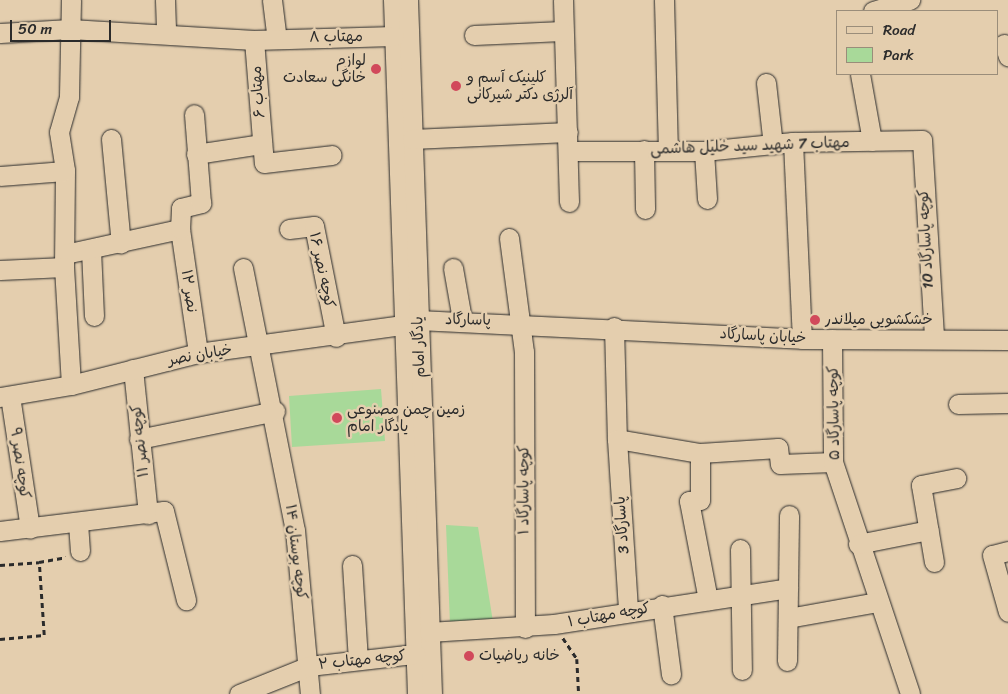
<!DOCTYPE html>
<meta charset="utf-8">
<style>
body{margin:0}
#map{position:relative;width:1008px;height:694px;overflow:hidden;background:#e4ceae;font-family:Sriracha,"Playpen Sans Arabic",sans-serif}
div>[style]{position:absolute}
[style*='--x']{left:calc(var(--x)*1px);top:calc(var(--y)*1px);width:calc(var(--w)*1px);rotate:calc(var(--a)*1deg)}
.green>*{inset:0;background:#a8d999}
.path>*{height:2.5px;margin-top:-1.25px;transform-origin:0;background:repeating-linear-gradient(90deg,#2b2b2b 0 5px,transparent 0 9px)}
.roads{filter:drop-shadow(0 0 1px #2b2b2b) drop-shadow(0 0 1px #2b2b2b)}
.minor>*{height:19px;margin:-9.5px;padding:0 9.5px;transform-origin:9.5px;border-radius:9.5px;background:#e4ceae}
.dots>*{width:14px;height:14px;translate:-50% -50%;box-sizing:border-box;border:2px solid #e4ceae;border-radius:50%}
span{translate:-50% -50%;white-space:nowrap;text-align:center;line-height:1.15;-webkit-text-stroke:5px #e4ceae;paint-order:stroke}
.street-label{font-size:15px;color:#2b2b2b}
.poi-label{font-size:15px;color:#2b2b2b}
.right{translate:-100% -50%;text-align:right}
.left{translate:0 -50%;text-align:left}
.legend{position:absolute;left:836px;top:10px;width:162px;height:65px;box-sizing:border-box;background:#e4ceae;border:1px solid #9a8d7a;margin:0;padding:6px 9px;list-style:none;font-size:15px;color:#2b2b2b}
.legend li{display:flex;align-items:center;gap:10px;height:25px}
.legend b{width:25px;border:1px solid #9a8d7a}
.scale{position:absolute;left:10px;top:20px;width:101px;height:22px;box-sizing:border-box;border:2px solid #2b2b2b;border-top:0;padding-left:6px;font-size:15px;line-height:18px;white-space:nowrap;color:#2b2b2b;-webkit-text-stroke:4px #e4ceae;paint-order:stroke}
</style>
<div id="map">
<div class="green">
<i style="clip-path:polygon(381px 389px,385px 441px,292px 447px,289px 396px)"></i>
<i style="clip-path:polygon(446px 525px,478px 527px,493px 622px,450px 624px)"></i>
</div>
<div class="path">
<i style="--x:0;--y:565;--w:39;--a:-4"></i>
<i style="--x:563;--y:638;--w:25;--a:56"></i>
<i style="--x:577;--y:659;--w:35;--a:87"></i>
<i style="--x:0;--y:639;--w:44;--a:-5.2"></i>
<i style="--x:44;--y:635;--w:73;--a:-93.9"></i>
<i style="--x:39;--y:562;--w:27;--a:-10"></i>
</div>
<div class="roads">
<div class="minor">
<i style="--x:71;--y:0;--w:97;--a:91.2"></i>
<i style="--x:69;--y:97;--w:36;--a:106"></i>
<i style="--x:59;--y:132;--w:39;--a:81"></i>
<i style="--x:65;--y:171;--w:96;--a:90.6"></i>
<i style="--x:64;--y:267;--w:118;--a:86.6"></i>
<i style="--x:165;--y:0;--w:32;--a:88"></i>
<i style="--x:272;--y:0;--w:39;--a:83"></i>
<i style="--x:393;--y:0;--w:694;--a:88.02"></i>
<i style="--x:408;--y:0;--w:694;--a:88.02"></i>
<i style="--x:563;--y:0;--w:202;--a:88.3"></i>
<i style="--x:664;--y:0;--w:150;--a:88.5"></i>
<i style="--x:873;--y:11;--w:39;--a:-17"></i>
<i style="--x:0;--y:33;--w:70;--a:-3.3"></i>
<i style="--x:70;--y:29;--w:184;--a:3.4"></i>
<i style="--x:254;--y:40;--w:140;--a:-1.6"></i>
<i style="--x:474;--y:35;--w:88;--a:-2.6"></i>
<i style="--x:254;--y:40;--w:123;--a:85.4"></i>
<i style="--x:264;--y:163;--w:68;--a:-6.7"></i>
<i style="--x:1004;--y:44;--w:13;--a:72"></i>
<i style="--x:860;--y:74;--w:68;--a:79.8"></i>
<i style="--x:766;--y:83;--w:62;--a:83.6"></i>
<i style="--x:111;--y:139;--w:105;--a:84.6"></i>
<i style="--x:412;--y:139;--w:156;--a:-2.6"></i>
<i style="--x:793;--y:142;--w:197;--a:87.4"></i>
<i style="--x:644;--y:150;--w:59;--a:89"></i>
<i style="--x:568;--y:151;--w:136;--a:0"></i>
<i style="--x:704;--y:151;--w:89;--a:-5.8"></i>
<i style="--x:793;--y:142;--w:129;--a:-0.9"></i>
<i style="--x:922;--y:140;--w:198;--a:86.5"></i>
<i style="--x:704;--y:151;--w:48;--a:86.4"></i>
<i style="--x:196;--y:154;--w:67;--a:-8.6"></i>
<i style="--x:0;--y:176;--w:65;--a:-4.4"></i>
<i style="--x:180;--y:229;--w:125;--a:81.7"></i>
<i style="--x:289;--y:229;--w:25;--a:-7"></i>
<i style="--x:314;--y:226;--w:113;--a:78.8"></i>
<i style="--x:509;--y:238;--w:115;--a:82.5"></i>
<i style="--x:524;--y:352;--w:276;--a:89.8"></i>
<i style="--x:91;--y:250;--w:66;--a:87.4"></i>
<i style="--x:65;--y:254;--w:118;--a:-12.3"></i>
<i style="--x:180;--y:229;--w:21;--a:-87"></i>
<i style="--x:181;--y:208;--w:21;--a:-14"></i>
<i style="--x:201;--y:203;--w:89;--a:-94.5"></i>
<i style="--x:243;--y:268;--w:267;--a:78.8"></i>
<i style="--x:295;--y:530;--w:165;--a:84.8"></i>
<i style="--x:453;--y:268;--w:52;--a:80"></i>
<i style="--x:0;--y:270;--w:64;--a:-2.7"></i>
<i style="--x:418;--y:320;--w:384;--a:2.8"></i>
<i style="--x:802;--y:339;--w:206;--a:0.3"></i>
<i style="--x:614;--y:327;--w:112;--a:88.5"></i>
<i style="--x:617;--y:439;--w:84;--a:9.6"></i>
<i style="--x:700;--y:453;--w:78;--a:-3.7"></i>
<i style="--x:778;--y:448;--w:16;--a:83"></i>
<i style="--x:780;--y:464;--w:53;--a:-2.2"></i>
<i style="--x:832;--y:339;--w:123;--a:89.5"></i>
<i style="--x:833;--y:462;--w:244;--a:71.6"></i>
<i style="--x:133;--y:369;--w:146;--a:84.1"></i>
<i style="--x:10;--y:396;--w:134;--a:81.4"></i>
<i style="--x:0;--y:397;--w:72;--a:-9.6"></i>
<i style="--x:71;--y:385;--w:131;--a:-14.1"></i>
<i style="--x:198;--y:353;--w:207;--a:-7.8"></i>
<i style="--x:958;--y:404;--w:50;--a:-1.1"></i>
<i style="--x:139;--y:439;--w:139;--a:-11.6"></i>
<i style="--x:617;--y:439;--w:172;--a:86.3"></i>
<i style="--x:700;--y:453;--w:47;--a:90"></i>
<i style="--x:700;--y:500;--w:11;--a:175"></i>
<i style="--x:689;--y:501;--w:101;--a:79.1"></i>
<i style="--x:78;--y:523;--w:28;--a:86"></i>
<i style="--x:0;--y:531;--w:165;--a:-7"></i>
<i style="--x:164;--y:511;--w:92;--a:76.1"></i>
<i style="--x:858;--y:544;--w:72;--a:-11.2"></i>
<i style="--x:740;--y:549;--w:121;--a:89.1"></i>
<i style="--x:1008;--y:551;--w:16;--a:166"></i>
<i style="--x:992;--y:555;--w:59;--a:74.3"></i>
<i style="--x:934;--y:562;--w:78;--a:-99.6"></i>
<i style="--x:921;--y:485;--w:36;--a:-11"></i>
<i style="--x:352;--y:565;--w:95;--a:86.4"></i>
<i style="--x:662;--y:605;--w:70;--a:82.6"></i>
<i style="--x:788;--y:618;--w:90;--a:-10.2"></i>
<i style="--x:429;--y:632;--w:125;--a:-3.7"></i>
<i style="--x:554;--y:624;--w:237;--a:-8.7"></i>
<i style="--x:787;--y:661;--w:146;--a:-89.2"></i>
<i style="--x:239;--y:694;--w:75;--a:-21.8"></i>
<i style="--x:309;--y:666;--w:107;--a:-6.5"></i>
</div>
</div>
<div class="dots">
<i style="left:376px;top:69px;background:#d1495b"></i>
<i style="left:456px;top:86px;background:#d1495b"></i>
<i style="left:815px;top:320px;background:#d1495b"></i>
<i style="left:337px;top:418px;background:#d1495b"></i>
<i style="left:469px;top:656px;background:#d1495b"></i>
</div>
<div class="street-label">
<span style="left:336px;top:37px;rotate:-1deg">مهتاب ۸</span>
<span style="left:258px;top:92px;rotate:-94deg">مهتاب ۶</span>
<span style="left:750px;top:146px;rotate:-2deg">مهتاب 7 شهید سید خلیل هاشمی</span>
<span style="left:926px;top:239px;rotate:-93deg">کوچه پاسارگاد 10</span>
<span style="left:322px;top:270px;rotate:78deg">کوچه نصر ۱۶</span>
<span style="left:189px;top:291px;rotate:82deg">نصر ۱۲</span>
<span style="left:468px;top:320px;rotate:1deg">پاسارگاد</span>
<span style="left:763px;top:336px;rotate:3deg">خیابان پاسارگاد</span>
<span style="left:419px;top:347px;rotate:-92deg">یادگار امام</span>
<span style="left:200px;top:355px;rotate:-10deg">خیابان نصر</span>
<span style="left:834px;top:413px;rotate:-91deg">کوچه پاسارگاد ۵</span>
<span style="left:140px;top:441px;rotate:-96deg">کوچه نصر ۱۱</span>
<span style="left:20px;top:463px;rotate:82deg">کوچه نصر ۹</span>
<span style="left:524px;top:490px;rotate:-90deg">کوچه پاسارگاد ۱</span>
<span style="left:622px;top:525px;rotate:-94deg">پاسارگاد 3</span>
<span style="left:296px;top:552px;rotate:83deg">کوچه بوستان ۱۴</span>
<span style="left:609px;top:615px;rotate:-10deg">کوچه مهتاب ۱</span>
<span style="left:362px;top:660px;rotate:-6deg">کوچه مهتاب ۲</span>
</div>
<div class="poi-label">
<span class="right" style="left:366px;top:69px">لوازم<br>خانگی سعادت</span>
<span class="left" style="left:467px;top:86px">کلینیک آسم و<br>آلرژی دکتر شیرکانی</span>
<span class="left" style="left:825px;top:320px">خشکشویی میلاندر</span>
<span class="left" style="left:347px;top:418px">زمین چمن مصنوعی<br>یادگار امام</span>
<span class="left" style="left:479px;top:656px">خانه ریاضیات</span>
</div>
<ul class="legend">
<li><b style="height:6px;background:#e4ceae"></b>Road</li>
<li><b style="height:14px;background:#a8d999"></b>Park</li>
</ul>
<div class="scale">50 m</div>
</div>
